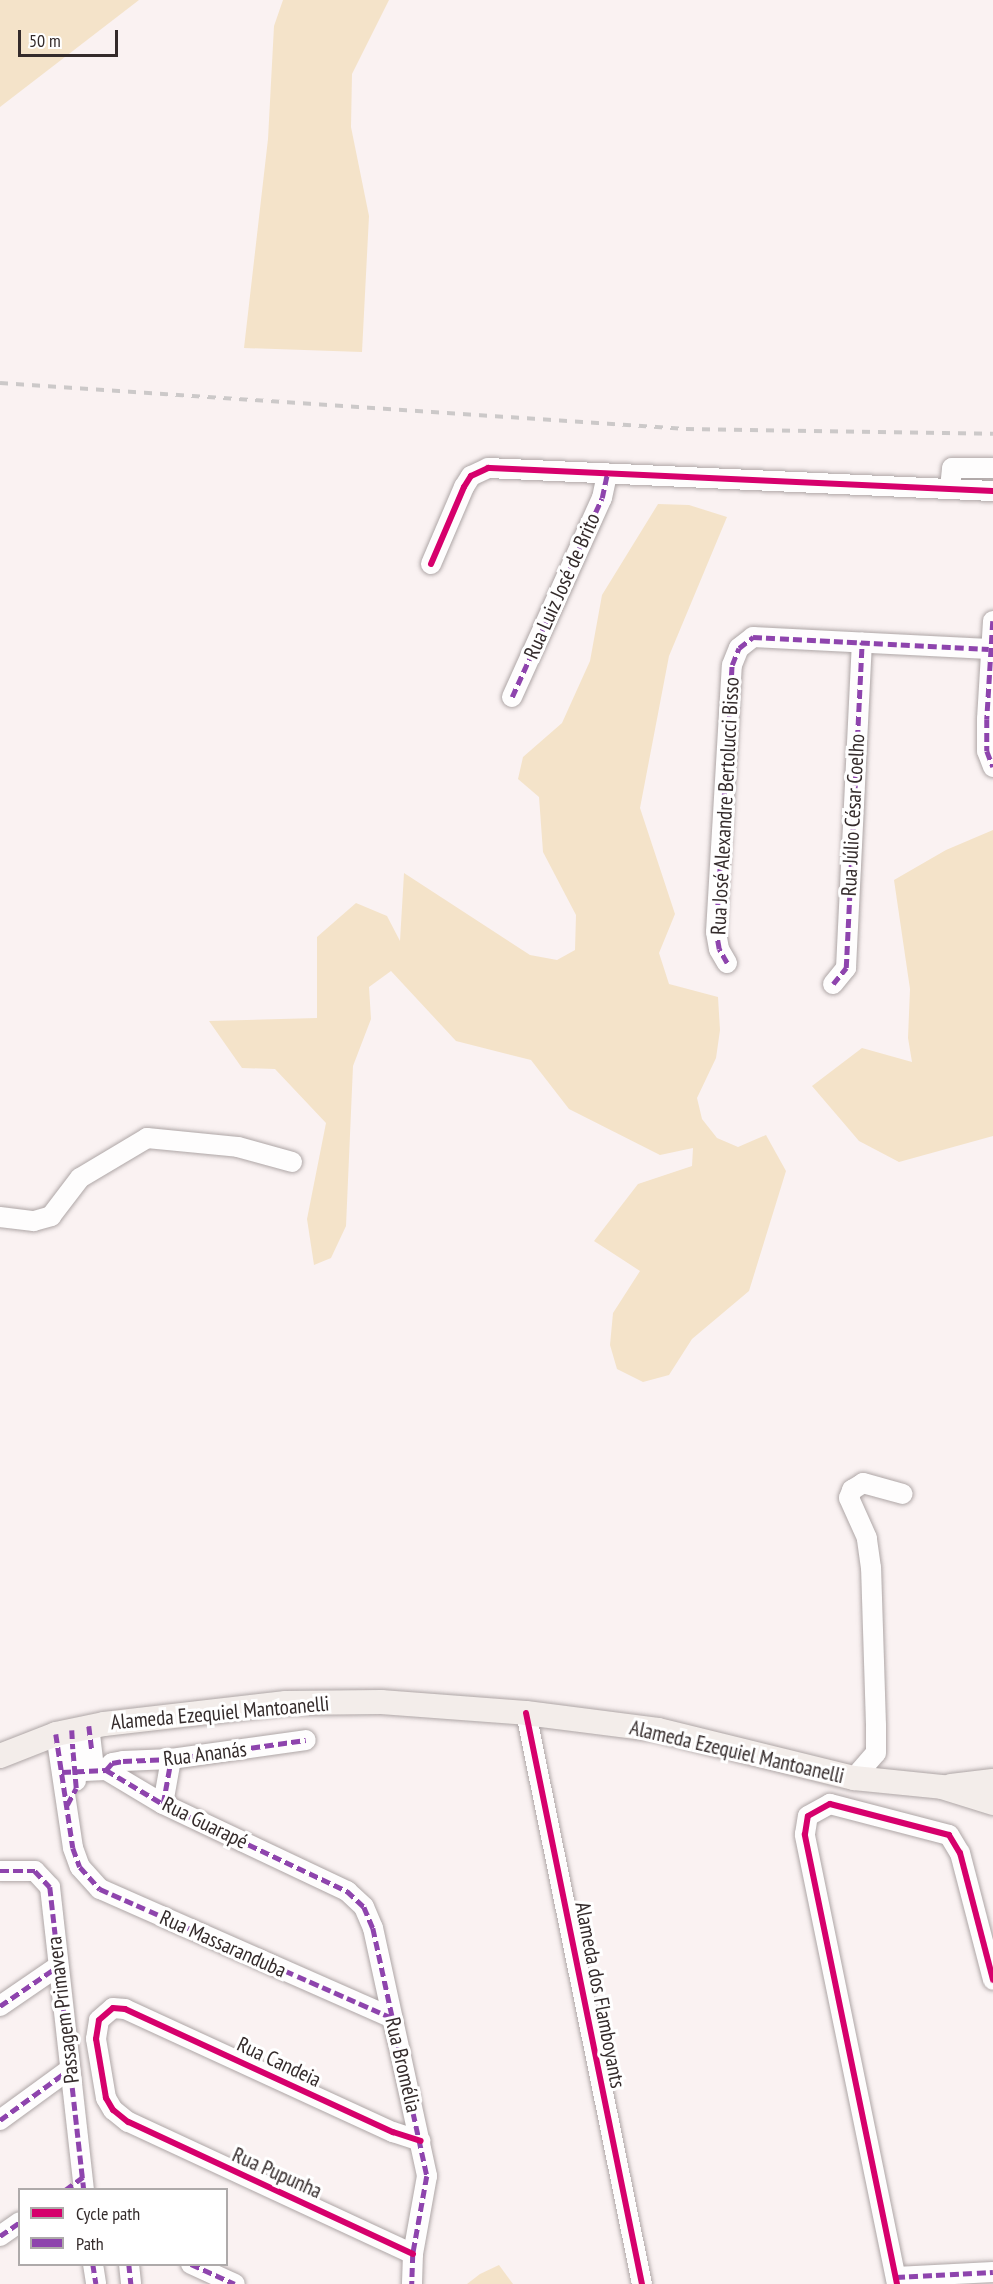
<!DOCTYPE html>
<meta charset="utf-8">
<style>
body{margin:0}
#map{position:relative;width:993px;height:2284px;overflow:hidden;background:#faf2f2;font-family:"PT Sans Narrow",sans-serif}
div>[style]{position:absolute}
[style*='--x']{left:calc(var(--x)*1px);top:calc(var(--y)*1px);width:calc(var(--w)*1px);rotate:calc(var(--a)*1deg)}
.green>*{inset:0;background:#f4e3c9}
.roads{filter:drop-shadow(0 0 2px #aea6a6) drop-shadow(0 0 2px #aea6a6)}
.minor>*{height:20px;margin:-10px;padding:0 10px;transform-origin:10px;border-radius:10px;background:#fefdfd}
.major>*{height:24px;margin:-12px;padding:0 12px;transform-origin:12px;border-radius:12px;background:#f3edea}
.rail>*{height:4px;margin-top:-2px;transform-origin:0;background:repeating-linear-gradient(90deg,#ccc9c9 0 8px,transparent 0 16px)}
.quiet>*{height:4.5px;margin-top:-2.25px;transform-origin:0;background:repeating-linear-gradient(90deg,#8e44ad 0 9px,transparent 0 13.5px)}
.cycleway>*{height:6px;margin:-3px;padding:0 3px;transform-origin:3px;border-radius:3px;background:#d6006c}
span{translate:-50% -50%;white-space:nowrap;text-align:center;line-height:1.15;-webkit-text-stroke:6px #fff;paint-order:stroke}
.street-label{font-size:21px;color:#342b2b}
.legend{position:absolute;left:18px;top:2188px;width:210px;height:78px;box-sizing:border-box;background:#fff;border:2px solid #aeaaaa;margin:0;padding:8px 10px;list-style:none;font-size:18px;color:#342b2b}
.legend li{display:flex;align-items:center;gap:12px;height:30px}
.legend b{width:30px;border:2px solid #aeaaaa}
.scale{position:absolute;left:18px;top:30px;width:100px;height:27px;box-sizing:border-box;border:3px solid #342b2b;border-top:0;padding-left:8px;font-size:18px;line-height:21px;white-space:nowrap;color:#342b2b;-webkit-text-stroke:4px #fff;paint-order:stroke}
</style>
<div id="map">
<div class="green">
<i style="clip-path:polygon(0 0,139px 0,0 107px)"></i>
<i style="clip-path:polygon(283px 0,389px 0,352px 74px,351px 127px,369px 216px,362px 352px,244px 348px,268px 139px,274px 26px)"></i>
<i style="clip-path:polygon(658px 504px,689px 505px,727px 517px,669px 656px,640px 808px,675px 914px,659px 953px,669px 984px,718px 997px,720px 1030px,716px 1058px,697px 1098px,702px 1119px,717px 1138px,738px 1147px,766px 1135px,786px 1171px,749px 1291px,692px 1339px,669px 1375px,643px 1382px,617px 1369px,610px 1345px,613px 1313px,640px 1271px,594px 1241px,638px 1184px,692px 1166px,693px 1148px,660px 1155px,569px 1109px,531px 1060px,456px 1041px,391px 971px,369px 987px,371px 1019px,353px 1066px,346px 1226px,331px 1258px,314px 1265px,307px 1219px,326px 1123px,275px 1069px,242px 1068px,209px 1021px,317px 1018px,317px 937px,356px 903px,387px 916px,400px 941px,404px 873px,530px 955px,557px 960px,575px 950px,576px 915px,543px 852px,539px 797px,518px 779px,523px 757px,562px 723px,590px 661px,602px 595px)"></i>
<i style="clip-path:polygon(993px 830px,993px 1136px,899px 1162px,859px 1141px,812px 1086px,862px 1048px,912px 1062px,908px 1038px,910px 989px,894px 880px,946px 850px)"></i>
<i style="clip-path:polygon(499px 2265px,513px 2284px,467px 2284px,480px 2274px)"></i>
</div>
<div class="roads">
<div class="minor">
<i style="--x:950;--y:488;--w:20;--a:-84"></i>
<i style="--x:952;--y:468;--w:41;--a:0"></i>
<i style="--x:431;--y:564;--w:84;--a:-66.8"></i>
<i style="--x:464;--y:487;--w:13;--a:-58"></i>
<i style="--x:471;--y:476;--w:19;--a:-25"></i>
<i style="--x:488;--y:468;--w:506;--a:2.61"></i>
<i style="--x:993;--y:621;--w:98;--a:93.5"></i>
<i style="--x:987;--y:719;--w:32;--a:90"></i>
<i style="--x:987;--y:751;--w:17;--a:69"></i>
<i style="--x:512;--y:697;--w:218;--a:-65.7"></i>
<i style="--x:602;--y:498;--w:25;--a:-78"></i>
<i style="--x:727;--y:963;--w:16;--a:-120"></i>
<i style="--x:719;--y:949;--w:17;--a:-100"></i>
<i style="--x:716;--y:932;--w:267;--a:-86.6"></i>
<i style="--x:732;--y:665;--w:18;--a:-68"></i>
<i style="--x:739;--y:648;--w:18;--a:-38"></i>
<i style="--x:753;--y:637;--w:236;--a:2.9"></i>
<i style="--x:833;--y:984;--w:21;--a:-51"></i>
<i style="--x:846;--y:968;--w:326;--a:-87.2"></i>
<i style="--x:0;--y:1217;--w:34;--a:7"></i>
<i style="--x:34;--y:1221;--w:18;--a:-16"></i>
<i style="--x:51;--y:1216;--w:48;--a:-52.7"></i>
<i style="--x:80;--y:1178;--w:78;--a:-30.8"></i>
<i style="--x:147;--y:1138;--w:91;--a:5.6"></i>
<i style="--x:238;--y:1147;--w:56;--a:15.5"></i>
<i style="--x:526;--y:1713;--w:583;--a:78.52"></i>
<i style="--x:89;--y:1726;--w:42;--a:83.2"></i>
<i style="--x:72;--y:1730;--w:51;--a:85.5"></i>
<i style="--x:56;--y:1734;--w:115;--a:81.5"></i>
<i style="--x:73;--y:1848;--w:20;--a:70"></i>
<i style="--x:80;--y:1867;--w:30;--a:48"></i>
<i style="--x:100;--y:1889;--w:319;--a:23.8"></i>
<i style="--x:106;--y:1770;--w:9;--a:-49"></i>
<i style="--x:112;--y:1763;--w:11;--a:-10"></i>
<i style="--x:123;--y:1761;--w:48;--a:-2.4"></i>
<i style="--x:171;--y:1759;--w:136;--a:-8"></i>
<i style="--x:62;--y:1772;--w:44;--a:-2.6"></i>
<i style="--x:106;--y:1770;--w:66;--a:30.8"></i>
<i style="--x:163;--y:1804;--w:204;--a:25.3"></i>
<i style="--x:347;--y:1891;--w:23;--a:43"></i>
<i style="--x:364;--y:1907;--w:23;--a:67"></i>
<i style="--x:373;--y:1928;--w:254;--a:77.7"></i>
<i style="--x:427;--y:2176;--w:79;--a:100.2"></i>
<i style="--x:413;--y:2254;--w:30;--a:92"></i>
<i style="--x:854;--y:1778;--w:33;--a:-49"></i>
<i style="--x:876;--y:1753;--w:28;--a:-90"></i>
<i style="--x:876;--y:1725;--w:157;--a:-91.8"></i>
<i style="--x:871;--y:1568;--w:30;--a:-98"></i>
<i style="--x:867;--y:1538;--w:44;--a:-114.2"></i>
<i style="--x:849;--y:1498;--w:9;--a:-69"></i>
<i style="--x:852;--y:1490;--w:13;--a:-32"></i>
<i style="--x:863;--y:1483;--w:41;--a:15.4"></i>
<i style="--x:163;--y:1804;--w:46;--a:-79.9"></i>
<i style="--x:0;--y:1871;--w:35;--a:0"></i>
<i style="--x:35;--y:1871;--w:22;--a:47"></i>
<i style="--x:50;--y:1887;--w:305;--a:83.6"></i>
<i style="--x:0;--y:2006;--w:69;--a:-34.4"></i>
<i style="--x:0;--y:2120;--w:87;--a:-36.1"></i>
<i style="--x:0;--y:2236;--w:24;--a:-35"></i>
<i style="--x:413;--y:2254;--w:314;--a:-155.1"></i>
<i style="--x:128;--y:2122;--w:19;--a:-141"></i>
<i style="--x:113;--y:2110;--w:14;--a:-120"></i>
<i style="--x:106;--y:2098;--w:60;--a:-99.6"></i>
<i style="--x:96;--y:2039;--w:19;--a:-81"></i>
<i style="--x:99;--y:2020;--w:18;--a:-41"></i>
<i style="--x:113;--y:2008;--w:12;--a:5"></i>
<i style="--x:125;--y:2009;--w:295;--a:24.7"></i>
<i style="--x:393;--y:2132;--w:29;--a:18"></i>
<i style="--x:93;--y:2264;--w:20;--a:81"></i>
<i style="--x:129;--y:2264;--w:20;--a:84"></i>
<i style="--x:191;--y:2264;--w:48;--a:24.4"></i>
<i style="--x:896;--y:2277;--w:97;--a:-3"></i>
<i style="--x:897;--y:2284;--w:459;--a:-101.6"></i>
<i style="--x:805;--y:1834;--w:18;--a:-81"></i>
<i style="--x:808;--y:1816;--w:25;--a:-29"></i>
<i style="--x:830;--y:1804;--w:123;--a:14.6"></i>
<i style="--x:949;--y:1835;--w:21;--a:59"></i>
<i style="--x:960;--y:1853;--w:131;--a:75.4"></i>
</div>
<div class="major">
<i style="--x:0;--y:1756;--w:60;--a:-21.4"></i>
<i style="--x:56;--y:1734;--w:49;--a:-11.8"></i>
<i style="--x:104;--y:1724;--w:183;--a:-6.6"></i>
<i style="--x:286;--y:1703;--w:95;--a:-0.6"></i>
<i style="--x:381;--y:1702;--w:145;--a:4.3"></i>
<i style="--x:526;--y:1713;--w:133;--a:7.3"></i>
<i style="--x:658;--y:1730;--w:202;--a:13.8"></i>
<i style="--x:854;--y:1778;--w:88;--a:5.8"></i>
<i style="--x:942;--y:1787;--w:53;--a:17.4"></i>
<i style="--x:951;--y:1786;--w:42;--a:-6.8"></i>
</div>
</div>
<div class="rail">
<i style="--x:0;--y:383;--w:688;--a:3.84"></i>
<i style="--x:686;--y:429;--w:307;--a:0.9"></i>
</div>
<div class="quiet">
<i style="--x:993;--y:621;--w:98;--a:93.5"></i>
<i style="--x:987;--y:719;--w:32;--a:90"></i>
<i style="--x:987;--y:751;--w:17;--a:69"></i>
<i style="--x:512;--y:697;--w:218;--a:-65.7"></i>
<i style="--x:602;--y:498;--w:25;--a:-78"></i>
<i style="--x:727;--y:963;--w:16;--a:-120"></i>
<i style="--x:719;--y:949;--w:17;--a:-100"></i>
<i style="--x:716;--y:932;--w:267;--a:-86.6"></i>
<i style="--x:732;--y:665;--w:18;--a:-68"></i>
<i style="--x:739;--y:648;--w:18;--a:-38"></i>
<i style="--x:753;--y:637;--w:236;--a:2.9"></i>
<i style="--x:833;--y:984;--w:21;--a:-51"></i>
<i style="--x:846;--y:968;--w:326;--a:-87.2"></i>
<i style="--x:89;--y:1726;--w:23;--a:83"></i>
<i style="--x:72;--y:1730;--w:19;--a:87"></i>
<i style="--x:56;--y:1734;--w:115;--a:81.5"></i>
<i style="--x:73;--y:1848;--w:20;--a:70"></i>
<i style="--x:80;--y:1867;--w:30;--a:48"></i>
<i style="--x:100;--y:1889;--w:319;--a:23.8"></i>
<i style="--x:106;--y:1770;--w:9;--a:-49"></i>
<i style="--x:112;--y:1763;--w:11;--a:-10"></i>
<i style="--x:123;--y:1761;--w:48;--a:-2.4"></i>
<i style="--x:171;--y:1759;--w:136;--a:-8"></i>
<i style="--x:62;--y:1772;--w:44;--a:-2.6"></i>
<i style="--x:106;--y:1770;--w:66;--a:30.8"></i>
<i style="--x:163;--y:1804;--w:204;--a:25.3"></i>
<i style="--x:347;--y:1891;--w:23;--a:43"></i>
<i style="--x:364;--y:1907;--w:23;--a:67"></i>
<i style="--x:373;--y:1928;--w:254;--a:77.7"></i>
<i style="--x:427;--y:2176;--w:79;--a:100.2"></i>
<i style="--x:413;--y:2254;--w:30;--a:92"></i>
<i style="--x:163;--y:1804;--w:46;--a:-79.9"></i>
<i style="--x:67;--y:1805;--w:19;--a:-62"></i>
<i style="--x:76;--y:1788;--w:36;--a:-95"></i>
<i style="--x:0;--y:1871;--w:35;--a:0"></i>
<i style="--x:35;--y:1871;--w:22;--a:47"></i>
<i style="--x:50;--y:1887;--w:305;--a:83.6"></i>
<i style="--x:0;--y:2006;--w:69;--a:-34.4"></i>
<i style="--x:0;--y:2120;--w:87;--a:-36.1"></i>
<i style="--x:65;--y:2190;--w:22;--a:-36"></i>
<i style="--x:0;--y:2236;--w:24;--a:-35"></i>
<i style="--x:93;--y:2264;--w:20;--a:81"></i>
<i style="--x:129;--y:2264;--w:20;--a:84"></i>
<i style="--x:191;--y:2264;--w:48;--a:24.4"></i>
<i style="--x:896;--y:2277;--w:97;--a:-3"></i>
</div>
<div class="cycleway">
<i style="--x:431;--y:564;--w:84;--a:-66.8"></i>
<i style="--x:464;--y:487;--w:13;--a:-58"></i>
<i style="--x:471;--y:476;--w:19;--a:-25"></i>
<i style="--x:488;--y:468;--w:506;--a:2.61"></i>
<i style="--x:526;--y:1713;--w:583;--a:78.52"></i>
<i style="--x:413;--y:2254;--w:314;--a:-155.1"></i>
<i style="--x:128;--y:2122;--w:19;--a:-141"></i>
<i style="--x:113;--y:2110;--w:14;--a:-120"></i>
<i style="--x:106;--y:2098;--w:60;--a:-99.6"></i>
<i style="--x:96;--y:2039;--w:19;--a:-81"></i>
<i style="--x:99;--y:2020;--w:18;--a:-41"></i>
<i style="--x:113;--y:2008;--w:12;--a:5"></i>
<i style="--x:125;--y:2009;--w:295;--a:24.7"></i>
<i style="--x:393;--y:2132;--w:29;--a:18"></i>
<i style="--x:897;--y:2284;--w:459;--a:-101.6"></i>
<i style="--x:805;--y:1834;--w:18;--a:-81"></i>
<i style="--x:808;--y:1816;--w:25;--a:-29"></i>
<i style="--x:830;--y:1804;--w:123;--a:14.6"></i>
<i style="--x:949;--y:1835;--w:21;--a:59"></i>
<i style="--x:960;--y:1853;--w:131;--a:75.4"></i>
</div>
<div class="street-label">
<span style="left:562px;top:586px;rotate:-66deg">Rua Luiz José de Brito</span>
<span style="left:725px;top:806px;rotate:-87deg">Rua José Alexandre Bertolucci Bisso</span>
<span style="left:853px;top:815px;rotate:-87deg">Rua Júlio César Coelho</span>
<span style="left:220px;top:1713px;rotate:-5deg">Alameda Ezequiel Mantoanelli</span>
<span style="left:737px;top:1752px;rotate:13deg">Alameda Ezequiel Mantoanelli</span>
<span style="left:205px;top:1754px;rotate:-7deg">Rua Ananás</span>
<span style="left:205px;top:1823px;rotate:26deg">Rua Guarapé</span>
<span style="left:223px;top:1944px;rotate:24deg">Rua Massaranduba</span>
<span style="left:600px;top:1995px;rotate:79deg">Alameda dos Flamboyants</span>
<span style="left:63px;top:2010px;rotate:-97deg">Passagem Primavera</span>
<span style="left:279px;top:2062px;rotate:25deg">Rua Candeia</span>
<span style="left:403px;top:2065px;rotate:77deg">Rua Bromélia</span>
<span style="left:277px;top:2173px;rotate:24deg">Rua Pupunha</span>
</div>
<ul class="legend">
<li><b style="height:8px;background:#d6006c"></b>Cycle path</li>
<li><b style="height:8px;background:#8e44ad"></b>Path</li>
</ul>
<div class="scale">50 m</div>
</div>
